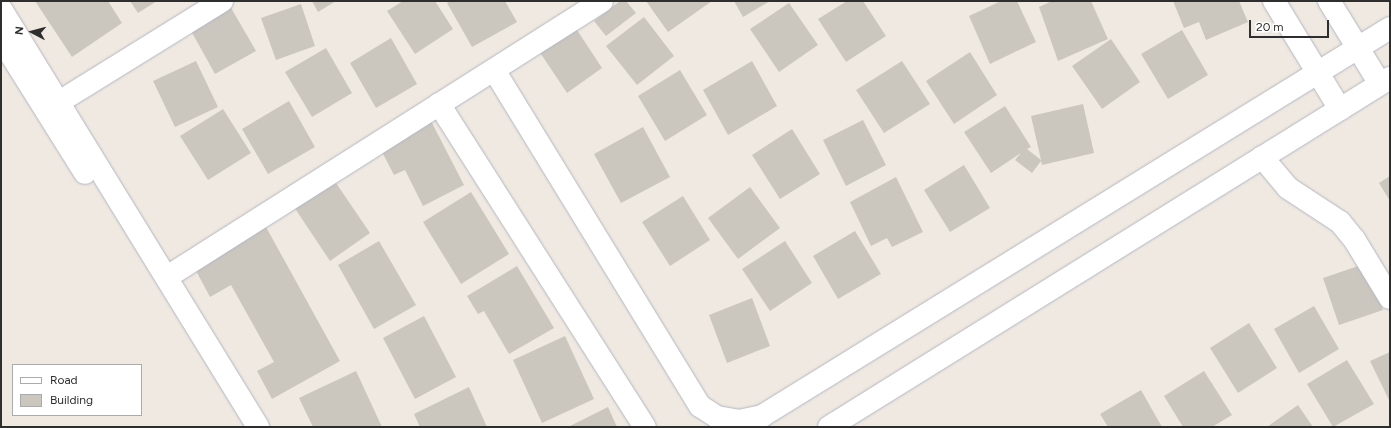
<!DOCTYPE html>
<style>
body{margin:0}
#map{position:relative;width:1391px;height:428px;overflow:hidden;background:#efe9e1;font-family:Figtree,sans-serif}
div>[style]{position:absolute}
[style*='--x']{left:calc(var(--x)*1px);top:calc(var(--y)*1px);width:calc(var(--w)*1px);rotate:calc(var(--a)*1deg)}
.building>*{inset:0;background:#cbc7bf}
.roads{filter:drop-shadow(0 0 1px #b4b7c1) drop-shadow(0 0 1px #b4b7c1)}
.minor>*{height:22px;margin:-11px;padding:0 11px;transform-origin:11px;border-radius:11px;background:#fff}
span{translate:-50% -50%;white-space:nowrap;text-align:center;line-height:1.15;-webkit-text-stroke:3px #fff;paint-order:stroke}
.frame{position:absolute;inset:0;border:2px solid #2e2e2e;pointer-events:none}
.legend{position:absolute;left:12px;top:364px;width:130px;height:52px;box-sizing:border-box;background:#fff;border:1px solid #ababab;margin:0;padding:5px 7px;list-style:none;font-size:12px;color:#2e2e2e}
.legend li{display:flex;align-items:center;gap:8px;height:20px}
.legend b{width:20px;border:1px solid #ababab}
.north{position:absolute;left:12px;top:12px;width:40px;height:40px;-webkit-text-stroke:3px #fff;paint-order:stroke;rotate:276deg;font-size:11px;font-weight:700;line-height:16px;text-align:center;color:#2e2e2e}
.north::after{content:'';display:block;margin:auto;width:14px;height:18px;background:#2e2e2e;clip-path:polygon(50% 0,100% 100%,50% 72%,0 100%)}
.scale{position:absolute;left:1249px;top:20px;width:80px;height:18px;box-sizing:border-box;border:2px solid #2e2e2e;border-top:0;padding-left:5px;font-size:12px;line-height:14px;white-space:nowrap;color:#2e2e2e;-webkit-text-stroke:3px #fff;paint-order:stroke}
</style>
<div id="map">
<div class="building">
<i style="clip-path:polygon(35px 1px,108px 1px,122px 23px,72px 57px)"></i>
<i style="clip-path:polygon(130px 1px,157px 1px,138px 13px)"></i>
<i style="clip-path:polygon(312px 1px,336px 1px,318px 12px)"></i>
<i style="clip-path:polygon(403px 1px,435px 1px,453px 29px,415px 54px,387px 11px)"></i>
<i style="clip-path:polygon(450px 1px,505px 1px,517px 22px,472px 47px,447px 3px)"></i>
<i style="clip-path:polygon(620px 1px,626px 1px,636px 13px,606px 36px,594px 21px)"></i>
<i style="clip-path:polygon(646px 1px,712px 1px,668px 32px)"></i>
<i style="clip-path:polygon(734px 1px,770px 1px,743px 17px)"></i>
<i style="clip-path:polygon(847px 1px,863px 1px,886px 36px,846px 62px,818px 19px)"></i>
<i style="clip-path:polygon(1001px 1px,1017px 1px,1036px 42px,990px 64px,969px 16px)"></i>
<i style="clip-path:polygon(1052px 1px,1091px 1px,1108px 39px,1058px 61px,1039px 7px)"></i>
<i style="clip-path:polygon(1173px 1px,1239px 1px,1248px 22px,1206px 40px,1199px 22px,1184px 28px)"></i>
<i style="clip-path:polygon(789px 3px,818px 45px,779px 72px,750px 29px)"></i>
<i style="clip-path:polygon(301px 4px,315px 46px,276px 60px,261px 18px)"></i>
<i style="clip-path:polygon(230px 6px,256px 51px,215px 74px,190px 29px)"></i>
<i style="clip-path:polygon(644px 17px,674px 56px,637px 85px,606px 46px)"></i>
<i style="clip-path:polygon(575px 27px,602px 68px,567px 93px,539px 51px)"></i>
<i style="clip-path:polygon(1182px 30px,1208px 75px,1168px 99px,1141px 54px)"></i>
<i style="clip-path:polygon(391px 38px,417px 84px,376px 108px,350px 63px)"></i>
<i style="clip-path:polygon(1111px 39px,1140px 82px,1102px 109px,1072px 66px)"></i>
<i style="clip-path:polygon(326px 48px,352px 93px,312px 117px,285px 72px)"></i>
<i style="clip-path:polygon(970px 52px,997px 95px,954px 124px,926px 81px)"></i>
<i style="clip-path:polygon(196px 61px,218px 107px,175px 127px,153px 81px)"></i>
<i style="clip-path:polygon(752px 61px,777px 106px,728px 135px,703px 90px)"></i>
<i style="clip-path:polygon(902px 61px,930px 104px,884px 133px,856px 90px)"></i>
<i style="clip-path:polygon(680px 70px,707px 115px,665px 141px,638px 96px)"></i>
<i style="clip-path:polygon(289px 101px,315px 147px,268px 174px,242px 129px)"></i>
<i style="clip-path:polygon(1083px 104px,1094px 153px,1042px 165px,1041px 161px,1032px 173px,1015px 160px,1021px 153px,991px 173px,964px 132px,1005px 106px,1031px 147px,1027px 149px,1041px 160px,1031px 116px)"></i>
<i style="clip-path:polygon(223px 109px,251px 153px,208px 180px,180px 136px)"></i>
<i style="clip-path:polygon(863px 120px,886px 165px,846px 186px,823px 140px)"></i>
<i style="clip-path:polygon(431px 121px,464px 185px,423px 206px,405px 170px,394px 175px,380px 148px)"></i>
<i style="clip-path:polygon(643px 127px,670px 177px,621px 203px,594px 154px)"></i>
<i style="clip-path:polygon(792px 129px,820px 174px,780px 199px,752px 155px)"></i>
<i style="clip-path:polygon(964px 165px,990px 208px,950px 232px,924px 190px)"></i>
<i style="clip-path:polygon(1390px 176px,1390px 201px,1379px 183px)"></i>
<i style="clip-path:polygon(332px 177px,370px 233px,330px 261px,292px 204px)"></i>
<i style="clip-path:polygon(896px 177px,923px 232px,892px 247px,887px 238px,871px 246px,850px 202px)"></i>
<i style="clip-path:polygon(750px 187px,780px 228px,738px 259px,708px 218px)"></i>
<i style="clip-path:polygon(471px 192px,509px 254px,461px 284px,423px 222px)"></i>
<i style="clip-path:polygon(683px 196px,710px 240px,670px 266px,642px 222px)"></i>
<i style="clip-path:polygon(266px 227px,340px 361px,272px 399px,257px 371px,274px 362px,231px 285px,210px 297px,194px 267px)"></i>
<i style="clip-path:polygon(855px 231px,881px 274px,838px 299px,813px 256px)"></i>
<i style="clip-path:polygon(379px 241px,416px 305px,374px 329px,338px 265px)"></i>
<i style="clip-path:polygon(785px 241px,812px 283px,770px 311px,742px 269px)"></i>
<i style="clip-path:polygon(1367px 263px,1383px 310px,1339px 325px,1323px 278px)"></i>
<i style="clip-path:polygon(517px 266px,554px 328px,509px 354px,484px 311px,478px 314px,467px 296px)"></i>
<i style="clip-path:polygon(752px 298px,770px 346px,727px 363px,709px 315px)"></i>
<i style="clip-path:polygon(1314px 306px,1339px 349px,1299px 373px,1274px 329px)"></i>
<i style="clip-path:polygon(424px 316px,456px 377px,415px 399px,383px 338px)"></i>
<i style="clip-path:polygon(1249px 323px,1277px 368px,1238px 393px,1210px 348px)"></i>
<i style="clip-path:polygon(565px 336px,594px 399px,542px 423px,513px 360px)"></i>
<i style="clip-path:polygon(1390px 352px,1390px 402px,1370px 361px)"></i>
<i style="clip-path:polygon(1347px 360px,1374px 404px,1333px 427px,1307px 384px)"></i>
<i style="clip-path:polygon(356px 371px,382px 427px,313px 427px,299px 398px)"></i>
<i style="clip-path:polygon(1204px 371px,1232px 415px,1212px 427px,1183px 427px,1164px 396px)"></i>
<i style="clip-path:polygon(469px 387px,487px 427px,420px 427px,414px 414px)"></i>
<i style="clip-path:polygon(1141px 390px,1162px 427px,1108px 427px,1100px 414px)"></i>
<i style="clip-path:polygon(1298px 405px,1313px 427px,1267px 427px)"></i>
<i style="clip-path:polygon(608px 407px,617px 427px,568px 427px)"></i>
</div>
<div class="roads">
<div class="minor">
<i style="--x:1274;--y:1;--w:127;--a:58.6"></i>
<i style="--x:1329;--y:1;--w:97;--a:58.4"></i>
<i style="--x:1;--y:9;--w:491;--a:58.4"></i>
<i style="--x:1;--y:39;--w:158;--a:57.9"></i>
<i style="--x:494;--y:70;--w:394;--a:58.5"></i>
<i style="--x:700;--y:406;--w:20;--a:33"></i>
<i style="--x:717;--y:417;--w:22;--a:10"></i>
<i style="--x:739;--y:421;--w:24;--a:-12"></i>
<i style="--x:762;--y:416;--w:738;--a:-31.71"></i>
<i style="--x:59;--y:102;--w:192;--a:-31.8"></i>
<i style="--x:439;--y:104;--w:383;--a:57.5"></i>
<i style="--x:1262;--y:157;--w:40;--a:50"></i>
<i style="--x:1288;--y:188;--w:62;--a:33.2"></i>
<i style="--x:1340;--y:222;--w:22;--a:51"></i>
<i style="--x:1354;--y:239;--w:69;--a:58.6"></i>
<i style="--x:167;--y:277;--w:515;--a:-32.39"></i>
<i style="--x:829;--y:427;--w:661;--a:-31.89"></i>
</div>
</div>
<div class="frame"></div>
<ul class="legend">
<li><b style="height:5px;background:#fff"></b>Road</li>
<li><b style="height:11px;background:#cbc7bf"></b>Building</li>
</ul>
<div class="north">N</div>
<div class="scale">20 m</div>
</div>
